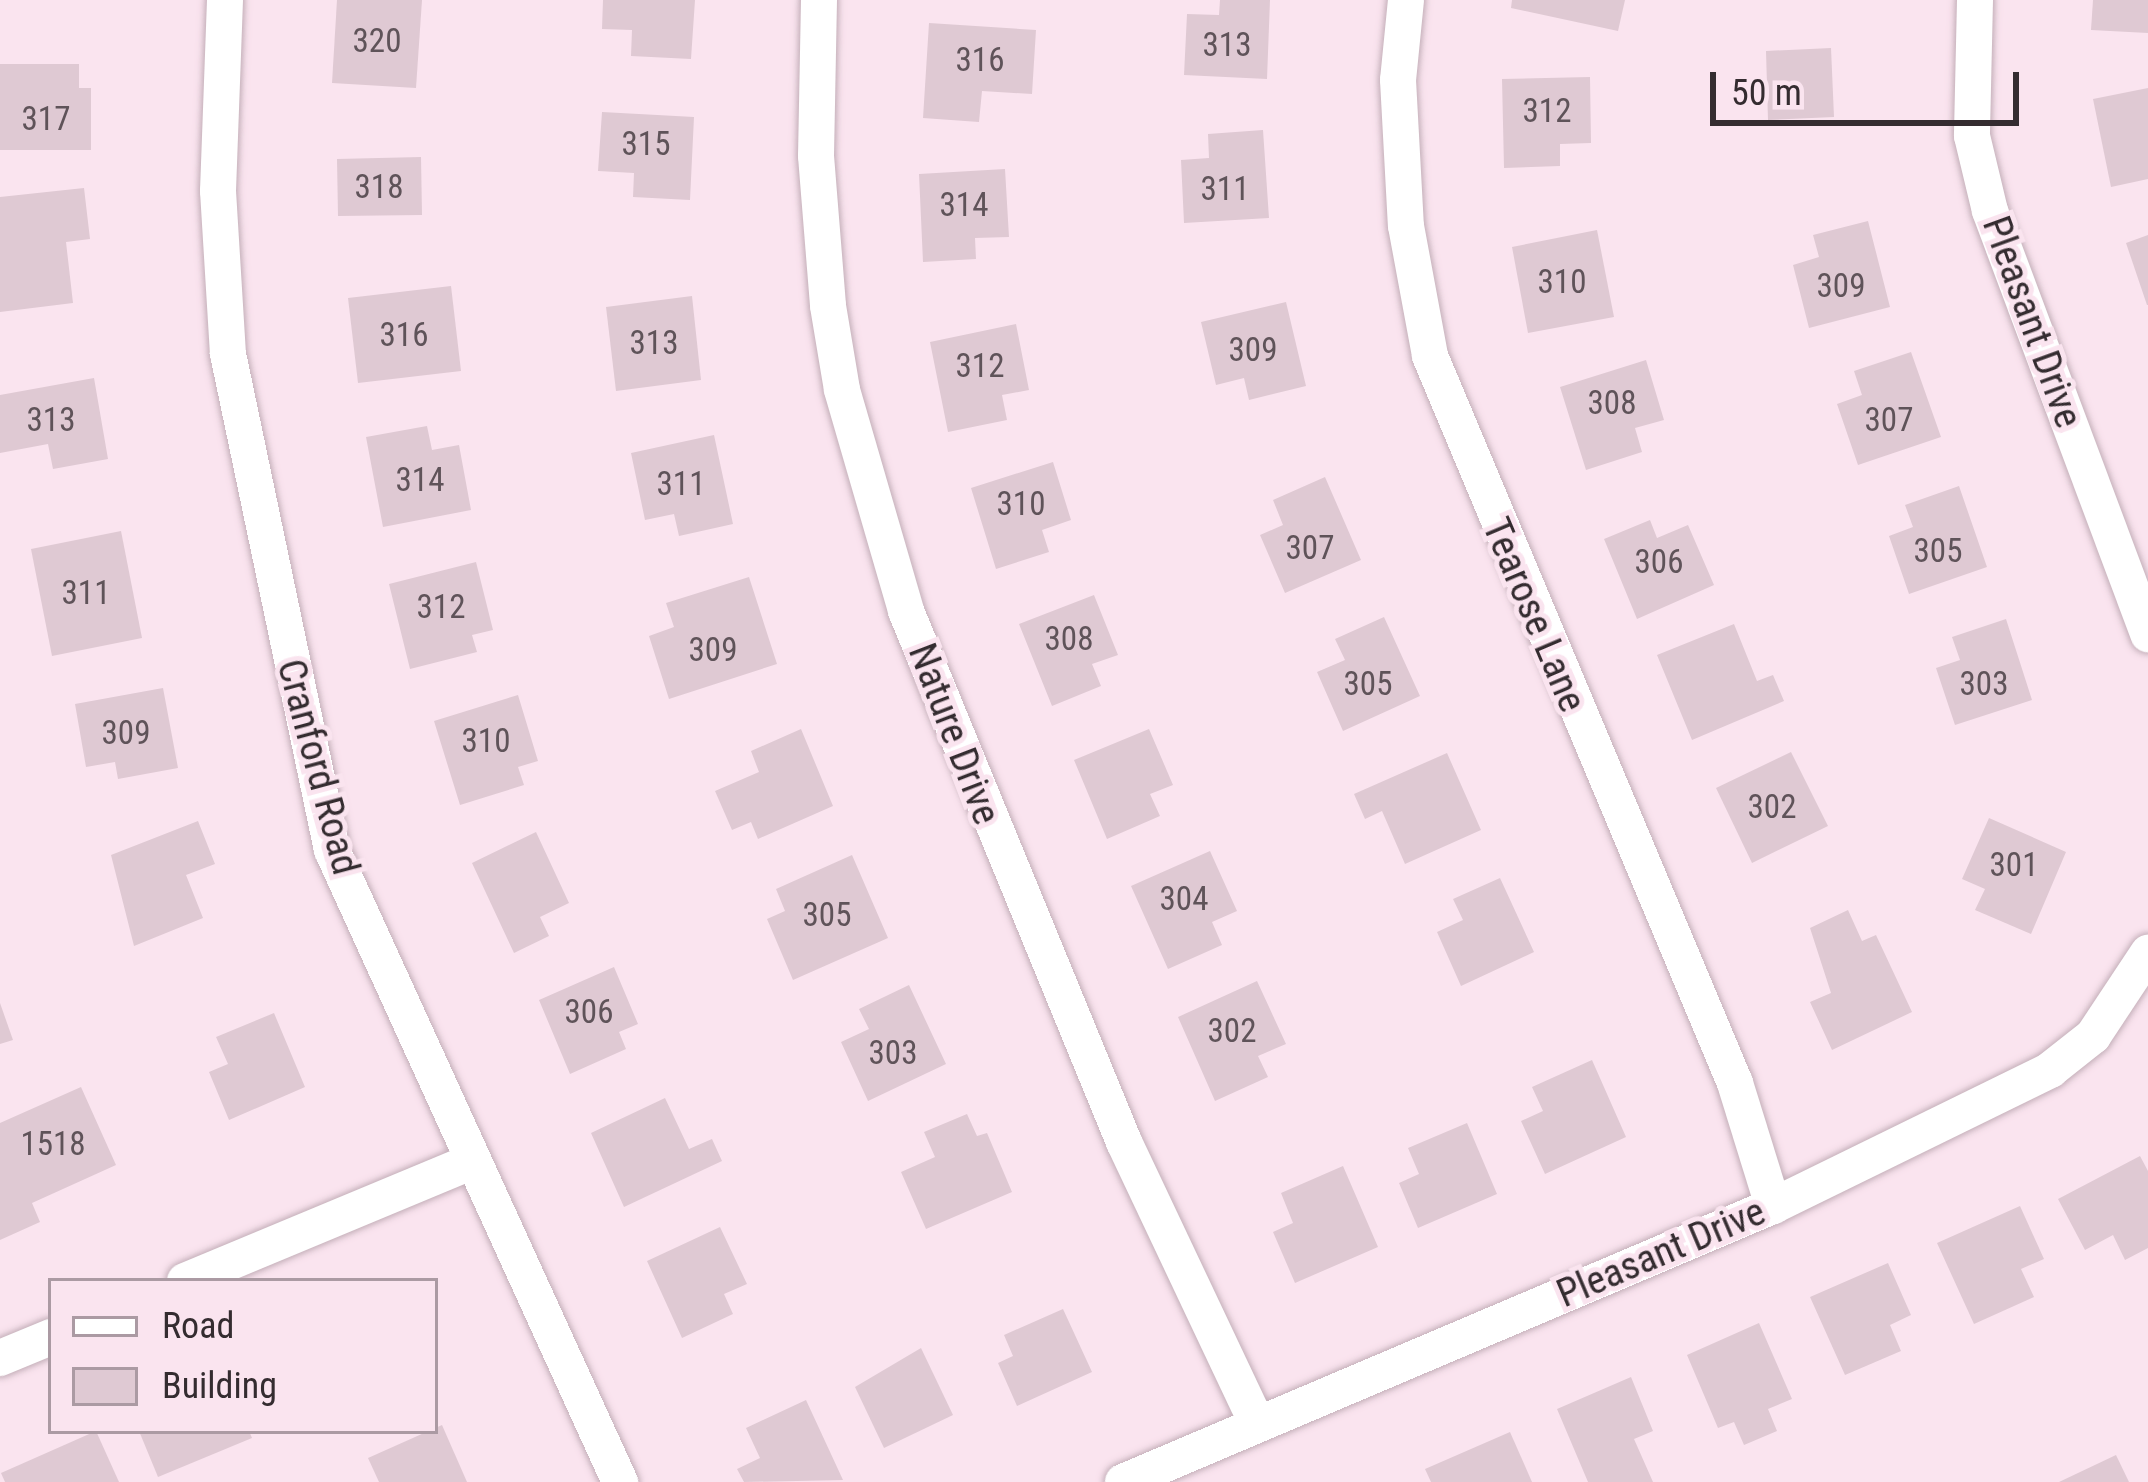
<!DOCTYPE html>
<style>
body{margin:0}
#map{position:relative;width:2148px;height:1482px;overflow:hidden;background:#fae4ef;font-family:"Roboto Condensed",sans-serif}
div>[style]{position:absolute}
[style*='--x']{left:calc(var(--x)*1px);top:calc(var(--y)*1px);width:calc(var(--w)*1px);rotate:calc(var(--a)*1deg)}
.building>*{inset:0;background:#dfc9d3}
.roads{filter:drop-shadow(0 0 3px #c4afb9) drop-shadow(0 0 3px #c4afb9)}
.street>*{height:36px;margin:-18px;padding:0 18px;transform-origin:18px;border-radius:18px;background:#fff}
span{translate:-50% -50%;white-space:nowrap;text-align:center;line-height:1.15;-webkit-text-stroke:10px #fae4ef;paint-order:stroke}
.number-label{font-size:33px;color:#5f5359}
.number-label span{-webkit-text-stroke-width:0}
.street-label{font-size:39px;color:#342c30}
.legend{position:absolute;left:48px;top:1278px;width:390px;height:156px;box-sizing:border-box;background:#fae4ef;border:3px solid #ab9aa3;margin:0;padding:15px 21px;list-style:none;font-size:36px;color:#342c30}
.legend li{display:flex;align-items:center;gap:24px;height:60px}
.legend b{width:60px;border:3px solid #ab9aa3}
.scale{position:absolute;left:1710px;top:72px;width:309px;height:54px;box-sizing:border-box;border:6px solid #342c30;border-top:0;padding-left:15px;font-size:36px;line-height:42px;white-space:nowrap;color:#342c30;-webkit-text-stroke:9px #fae4ef;paint-order:stroke}
</style>
<div id="map">
<div class="building">
<i style="clip-path:polygon(337px 0,422px 0,416px 88px,332px 83px)"></i>
<i style="clip-path:polygon(603px 0,695px 0,691px 59px,631px 56px,632px 30px,602px 29px)"></i>
<i style="clip-path:polygon(1220px 0,1270px 0,1267px 79px,1184px 75px,1187px 14px,1219px 15px)"></i>
<i style="clip-path:polygon(1512px 0,1625px 0,1618px 31px,1511px 8px)"></i>
<i style="clip-path:polygon(2093px 0,2148px 0,2148px 33px,2091px 30px)"></i>
<i style="clip-path:polygon(929px 23px,1036px 30px,1032px 94px,982px 91px,979px 122px,923px 118px)"></i>
<i style="clip-path:polygon(1831px 48px,1834px 117px,1768px 120px,1766px 51px)"></i>
<i style="clip-path:polygon(0 64px,79px 64px,79px 88px,91px 88px,91px 150px,0 150px)"></i>
<i style="clip-path:polygon(1590px 77px,1591px 143px,1560px 144px,1560px 166px,1504px 168px,1502px 79px)"></i>
<i style="clip-path:polygon(2148px 88px,2148px 179px,2111px 187px,2093px 99px)"></i>
<i style="clip-path:polygon(602px 112px,694px 117px,690px 200px,633px 197px,634px 173px,598px 171px)"></i>
<i style="clip-path:polygon(1263px 130px,1269px 218px,1184px 223px,1181px 160px,1209px 158px,1208px 134px)"></i>
<i style="clip-path:polygon(421px 157px,422px 215px,338px 216px,337px 159px)"></i>
<i style="clip-path:polygon(1005px 169px,1009px 237px,975px 238px,976px 259px,923px 262px,919px 174px)"></i>
<i style="clip-path:polygon(84px 188px,90px 239px,66px 242px,73px 303px,0 312px,0 197px)"></i>
<i style="clip-path:polygon(1868px 221px,1890px 307px,1809px 328px,1793px 265px,1819px 257px,1813px 235px)"></i>
<i style="clip-path:polygon(1597px 230px,1614px 317px,1528px 333px,1512px 247px)"></i>
<i style="clip-path:polygon(2148px 235px,2148px 305px,2147px 305px,2126px 243px)"></i>
<i style="clip-path:polygon(451px 286px,461px 371px,358px 383px,348px 298px)"></i>
<i style="clip-path:polygon(692px 296px,701px 380px,616px 391px,606px 307px)"></i>
<i style="clip-path:polygon(1286px 302px,1306px 386px,1249px 400px,1244px 378px,1216px 385px,1201px 322px)"></i>
<i style="clip-path:polygon(1016px 324px,1029px 390px,1002px 395px,1007px 420px,948px 432px,930px 342px)"></i>
<i style="clip-path:polygon(1911px 352px,1941px 437px,1858px 465px,1837px 404px,1862px 395px,1854px 371px)"></i>
<i style="clip-path:polygon(1646px 360px,1664px 420px,1635px 428px,1642px 452px,1586px 470px,1560px 387px)"></i>
<i style="clip-path:polygon(94px 378px,108px 459px,53px 469px,48px 444px,0 453px,0 395px)"></i>
<i style="clip-path:polygon(427px 426px,432px 450px,459px 445px,471px 510px,383px 527px,366px 437px)"></i>
<i style="clip-path:polygon(714px 435px,733px 524px,679px 536px,674px 514px,645px 520px,631px 453px)"></i>
<i style="clip-path:polygon(1053px 462px,1071px 520px,1042px 530px,1049px 552px,996px 569px,971px 488px)"></i>
<i style="clip-path:polygon(1325px 477px,1361px 560px,1285px 593px,1260px 535px,1283px 525px,1273px 500px)"></i>
<i style="clip-path:polygon(1959px 486px,1987px 567px,1909px 594px,1889px 536px,1913px 527px,1905px 505px)"></i>
<i style="clip-path:polygon(1650px 520px,1657px 538px,1688px 525px,1714px 585px,1637px 619px,1604px 539px)"></i>
<i style="clip-path:polygon(121px 531px,142px 638px,52px 656px,31px 549px)"></i>
<i style="clip-path:polygon(476px 562px,493px 630px,472px 635px,477px 652px,410px 669px,389px 584px)"></i>
<i style="clip-path:polygon(749px 577px,777px 664px,669px 699px,649px 636px,674px 627px,666px 603px)"></i>
<i style="clip-path:polygon(1094px 595px,1118px 655px,1092px 664px,1101px 686px,1052px 706px,1019px 624px)"></i>
<i style="clip-path:polygon(1384px 617px,1420px 696px,1343px 731px,1317px 672px,1345px 660px,1335px 639px)"></i>
<i style="clip-path:polygon(2006px 619px,2032px 700px,1955px 725px,1936px 668px,1960px 660px,1952px 637px)"></i>
<i style="clip-path:polygon(1734px 624px,1757px 681px,1773px 675px,1784px 701px,1692px 740px,1657px 655px)"></i>
<i style="clip-path:polygon(163px 688px,178px 768px,118px 779px,115px 762px,86px 767px,75px 704px)"></i>
<i style="clip-path:polygon(518px 695px,538px 761px,518px 767px,524px 785px,460px 805px,434px 721px)"></i>
<i style="clip-path:polygon(801px 729px,833px 806px,758px 839px,751px 822px,732px 830px,715px 791px,759px 772px,751px 751px)"></i>
<i style="clip-path:polygon(1149px 729px,1173px 785px,1150px 794px,1160px 816px,1107px 839px,1074px 760px)"></i>
<i style="clip-path:polygon(1791px 752px,1828px 826px,1752px 863px,1716px 788px)"></i>
<i style="clip-path:polygon(1447px 753px,1481px 830px,1405px 864px,1382px 811px,1365px 819px,1354px 794px)"></i>
<i style="clip-path:polygon(1989px 818px,2066px 852px,2031px 934px,1975px 910px,1985px 889px,1962px 879px)"></i>
<i style="clip-path:polygon(198px 821px,215px 864px,186px 875px,203px 918px,134px 946px,111px 855px)"></i>
<i style="clip-path:polygon(536px 832px,569px 903px,540px 917px,549px 936px,514px 953px,472px 863px)"></i>
<i style="clip-path:polygon(1210px 851px,1237px 911px,1212px 922px,1222px 945px,1168px 969px,1131px 886px)"></i>
<i style="clip-path:polygon(852px 855px,888px 938px,793px 980px,767px 919px,785px 911px,776px 889px)"></i>
<i style="clip-path:polygon(1500px 878px,1534px 952px,1461px 986px,1437px 932px,1463px 920px,1453px 899px)"></i>
<i style="clip-path:polygon(1848px 910px,1862px 941px,1876px 935px,1912px 1012px,1832px 1050px,1810px 1002px,1831px 993px,1810px 928px)"></i>
<i style="clip-path:polygon(614px 967px,638px 1024px,619px 1032px,626px 1049px,570px 1074px,539px 1000px)"></i>
<i style="clip-path:polygon(1257px 981px,1286px 1044px,1258px 1056px,1268px 1077px,1215px 1101px,1178px 1017px)"></i>
<i style="clip-path:polygon(909px 985px,946px 1064px,868px 1101px,841px 1042px,869px 1029px,859px 1009px)"></i>
<i style="clip-path:polygon(0 1003px,13px 1040px,0 1044px)"></i>
<i style="clip-path:polygon(274px 1013px,305px 1087px,229px 1120px,209px 1072px,228px 1064px,216px 1037px)"></i>
<i style="clip-path:polygon(1592px 1060px,1626px 1137px,1545px 1174px,1521px 1121px,1543px 1111px,1532px 1087px)"></i>
<i style="clip-path:polygon(81px 1087px,116px 1165px,32px 1203px,40px 1222px,0 1240px,0 1123px)"></i>
<i style="clip-path:polygon(665px 1098px,689px 1149px,712px 1139px,722px 1161px,624px 1207px,591px 1133px)"></i>
<i style="clip-path:polygon(967px 1114px,977px 1136px,987px 1133px,1012px 1192px,926px 1229px,901px 1172px,935px 1157px,924px 1132px)"></i>
<i style="clip-path:polygon(1467px 1123px,1497px 1194px,1418px 1228px,1399px 1183px,1419px 1174px,1408px 1148px)"></i>
<i style="clip-path:polygon(2140px 1156px,2148px 1171px,2148px 1248px,2125px 1260px,2113px 1235px,2085px 1250px,2058px 1199px)"></i>
<i style="clip-path:polygon(1343px 1166px,1378px 1247px,1295px 1283px,1273px 1232px,1293px 1223px,1281px 1193px)"></i>
<i style="clip-path:polygon(2020px 1206px,2044px 1259px,2021px 1269px,2034px 1297px,1974px 1324px,1937px 1243px)"></i>
<i style="clip-path:polygon(720px 1227px,747px 1284px,724px 1294px,733px 1314px,682px 1338px,647px 1261px)"></i>
<i style="clip-path:polygon(1888px 1263px,1911px 1315px,1890px 1325px,1901px 1351px,1845px 1375px,1810px 1297px)"></i>
<i style="clip-path:polygon(1063px 1309px,1092px 1372px,1017px 1406px,998px 1363px,1013px 1356px,1004px 1335px)"></i>
<i style="clip-path:polygon(1759px 1323px,1792px 1399px,1768px 1409px,1777px 1431px,1744px 1445px,1734px 1422px,1718px 1428px,1687px 1355px)"></i>
<i style="clip-path:polygon(921px 1348px,953px 1415px,884px 1448px,855px 1387px)"></i>
<i style="clip-path:polygon(1631px 1377px,1653px 1431px,1634px 1439px,1653px 1482px,1588px 1482px,1557px 1409px)"></i>
<i style="clip-path:polygon(806px 1400px,843px 1480px,744px 1482px,737px 1469px,760px 1458px,746px 1428px)"></i>
<i style="clip-path:polygon(442px 1425px,467px 1482px,379px 1482px,368px 1458px)"></i>
<i style="clip-path:polygon(96px 1431px,119px 1482px,5px 1482px,1px 1473px)"></i>
<i style="clip-path:polygon(139px 1431px,249px 1431px,252px 1438px,158px 1477px)"></i>
<i style="clip-path:polygon(1510px 1432px,1532px 1482px,1431px 1482px,1425px 1469px)"></i>
<i style="clip-path:polygon(2116px 1455px,2129px 1482px,2059px 1482px)"></i>
</div>
<div class="roads">
<div class="street">
<i style="--x:225;--y:0;--w:191;--a:92.1"></i>
<i style="--x:218;--y:191;--w:163;--a:86.5"></i>
<i style="--x:228;--y:354;--w:507;--a:78.16"></i>
<i style="--x:332;--y:850;--w:695;--a:65.5"></i>
<i style="--x:819;--y:0;--w:156;--a:91.1"></i>
<i style="--x:816;--y:156;--w:150;--a:85.4"></i>
<i style="--x:828;--y:306;--w:85;--a:80.5"></i>
<i style="--x:842;--y:390;--w:230;--a:73.8"></i>
<i style="--x:906;--y:611;--w:574;--a:67.68"></i>
<i style="--x:1124;--y:1142;--w:311;--a:64.7"></i>
<i style="--x:1406;--y:0;--w:80;--a:95.7"></i>
<i style="--x:1398;--y:80;--w:146;--a:86.9"></i>
<i style="--x:1406;--y:226;--w:132;--a:79.5"></i>
<i style="--x:1430;--y:356;--w:788;--a:67.24"></i>
<i style="--x:1735;--y:1083;--w:129;--a:72.8"></i>
<i style="--x:1975;--y:0;--w:136;--a:91.3"></i>
<i style="--x:1972;--y:136;--w:77;--a:76.5"></i>
<i style="--x:1990;--y:211;--w:452;--a:69.5"></i>
<i style="--x:185;--y:1281;--w:310;--a:-22.6"></i>
<i style="--x:0;--y:1358;--w:55;--a:-22.4"></i>
<i style="--x:1123;--y:1482;--w:706;--a:-23.01"></i>
<i style="--x:1773;--y:1206;--w:309;--a:-26.1"></i>
<i style="--x:2050;--y:1070;--w:55;--a:-38.3"></i>
<i style="--x:2093;--y:1036;--w:100;--a:-56.5"></i>
</div>
</div>
<div class="number-label">
<span style="left:377px;top:41px">320</span>
<span style="left:1227px;top:45px">313</span>
<span style="left:980px;top:60px">316</span>
<span style="left:1547px;top:111px">312</span>
<span style="left:46px;top:119px">317</span>
<span style="left:646px;top:144px">315</span>
<span style="left:379px;top:187px">318</span>
<span style="left:1225px;top:189px">311</span>
<span style="left:964px;top:205px">314</span>
<span style="left:1562px;top:282px">310</span>
<span style="left:1841px;top:286px">309</span>
<span style="left:404px;top:335px">316</span>
<span style="left:654px;top:343px">313</span>
<span style="left:1253px;top:350px">309</span>
<span style="left:980px;top:366px">312</span>
<span style="left:1612px;top:403px">308</span>
<span style="left:51px;top:420px">313</span>
<span style="left:1889px;top:420px">307</span>
<span style="left:420px;top:480px">314</span>
<span style="left:681px;top:484px">311</span>
<span style="left:1021px;top:504px">310</span>
<span style="left:1310px;top:548px">307</span>
<span style="left:1938px;top:551px">305</span>
<span style="left:1659px;top:562px">306</span>
<span style="left:86px;top:593px">311</span>
<span style="left:441px;top:607px">312</span>
<span style="left:1069px;top:639px">308</span>
<span style="left:713px;top:650px">309</span>
<span style="left:1368px;top:684px">305</span>
<span style="left:1984px;top:684px">303</span>
<span style="left:126px;top:733px">309</span>
<span style="left:486px;top:741px">310</span>
<span style="left:1772px;top:807px">302</span>
<span style="left:2014px;top:865px">301</span>
<span style="left:1184px;top:899px">304</span>
<span style="left:827px;top:915px">305</span>
<span style="left:589px;top:1012px">306</span>
<span style="left:1232px;top:1031px">302</span>
<span style="left:893px;top:1053px">303</span>
<span style="left:53px;top:1144px">1518</span>
</div>
<div class="street-label">
<span style="left:2032px;top:322px;rotate:70deg">Pleasant Drive</span>
<span style="left:1534px;top:615px;rotate:67deg">Tearose Lane</span>
<span style="left:954px;top:734px;rotate:69deg">Nature Drive</span>
<span style="left:318px;top:767px;rotate:75deg">Cranford Road</span>
<span style="left:1661px;top:1253px;rotate:-23deg">Pleasant Drive</span>
</div>
<ul class="legend">
<li><b style="height:15px;background:#fff"></b>Road</li>
<li><b style="height:33px;background:#dfc9d3"></b>Building</li>
</ul>
<div class="scale">50 m</div>
</div>
